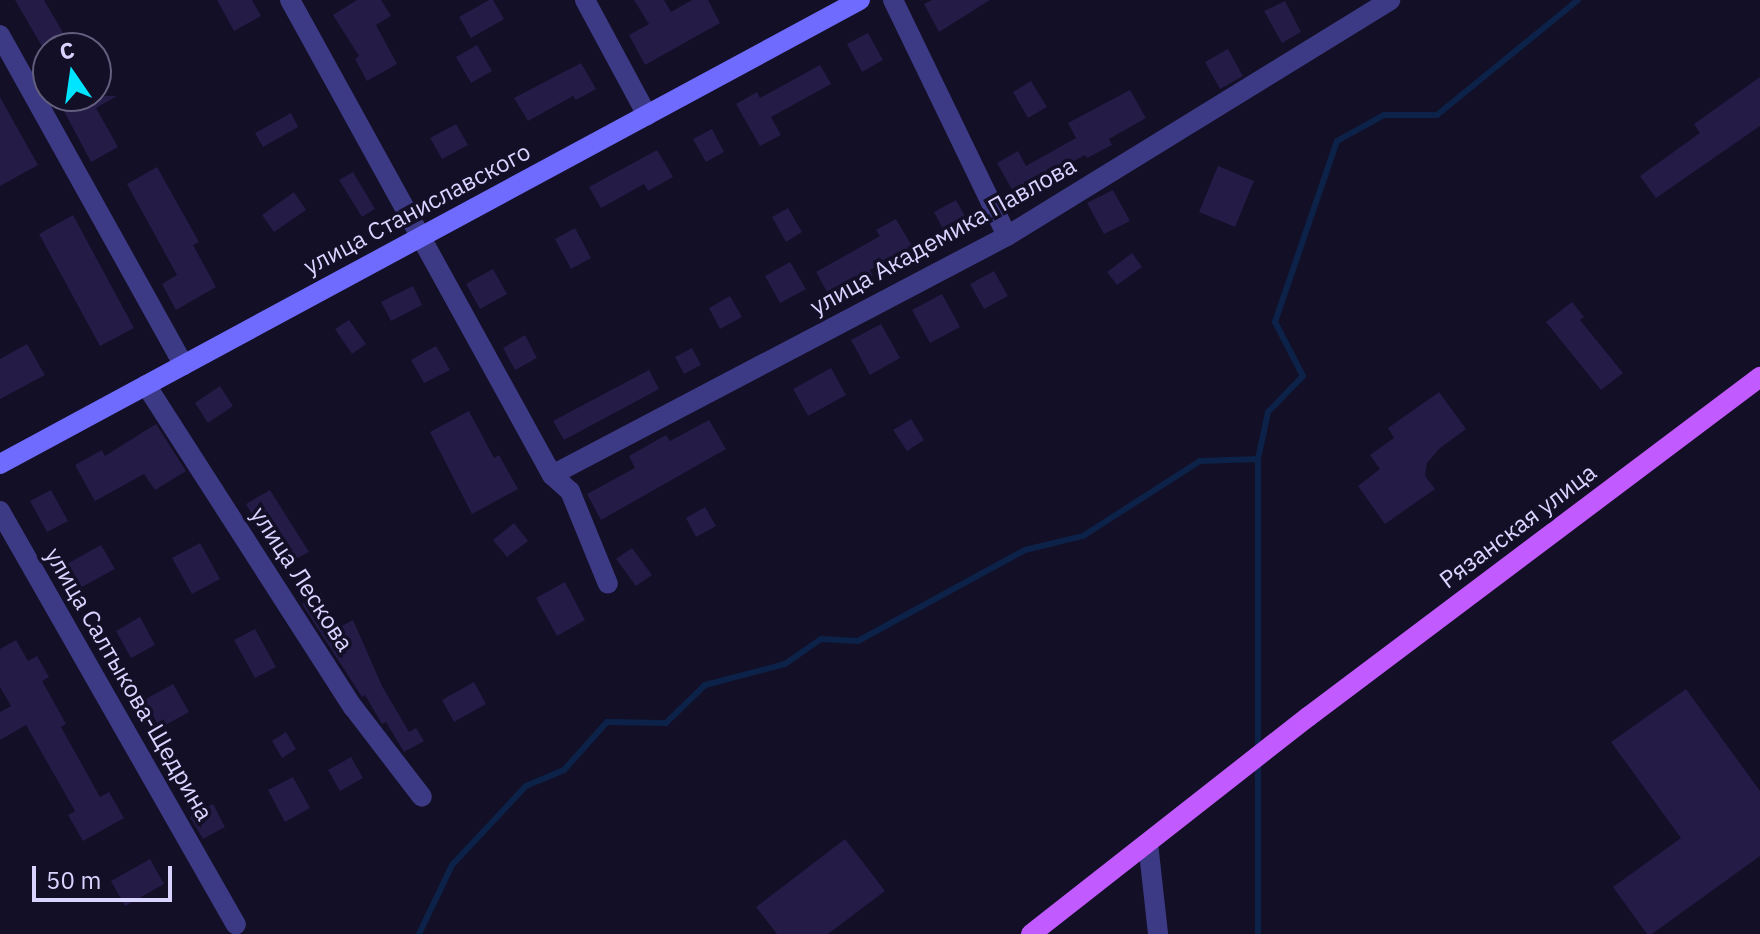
<!DOCTYPE html>
<meta charset="utf-8">
<style>
body{margin:0}
#map{position:relative;width:1760px;height:934px;overflow:hidden;background:#130f26;font-family:"IBM Plex Sans",sans-serif}
div>[style]{position:absolute}
[style*='--x']{left:calc(var(--x)*1px);top:calc(var(--y)*1px);width:calc(var(--w)*1px);rotate:calc(var(--a)*1deg)}
.stream>*{height:6px;margin:-3px;padding:0 3px;transform-origin:3px;border-radius:3px;background:#0c2248}
.building>*{inset:0;background:#241b47}
.street>*{height:20px;margin:-10px;padding:0 10px;transform-origin:10px;border-radius:10px;background:#3d3a85}
.secondary>*{height:20px;margin:-10px;padding:0 10px;transform-origin:10px;border-radius:10px;background:#6f6bff}
.primary>*{height:20px;margin:-10px;padding:0 10px;transform-origin:10px;border-radius:10px;background:#c25bff}
span{translate:-50% -50%;white-space:nowrap;text-align:center;line-height:1.15;-webkit-text-stroke:7px #130f26;paint-order:stroke}
.street-label{font-size:24px;color:#d9d4ff}
.north{position:absolute;left:32px;top:32px;width:80px;height:80px;box-sizing:border-box;background:#130f26;border:2px solid #625e7d;border-radius:50%;rotate:347deg;font-size:22px;font-weight:700;line-height:32px;text-align:center;color:#d9d4ff}
.north::after{content:'';display:block;margin:auto;width:28px;height:36px;background:#00e5ff;clip-path:polygon(50% 0,100% 100%,50% 72%,0 100%)}
.scale{position:absolute;left:32px;top:866px;width:140px;height:36px;box-sizing:border-box;border:4px solid #d9d4ff;border-top:0;padding-left:10px;font-size:24px;line-height:28px;white-space:nowrap;color:#d9d4ff;-webkit-text-stroke:6px #130f26;paint-order:stroke}
</style>
<div id="map">
<div class="stream">
<i style="--x:1258;--y:750;--w:291;--a:-90"></i>
<i style="--x:419;--y:934;--w:76;--a:-64.4"></i>
<i style="--x:452;--y:865;--w:108;--a:-46.9"></i>
<i style="--x:526;--y:786;--w:41;--a:-22.8"></i>
<i style="--x:564;--y:770;--w:64;--a:-48.1"></i>
<i style="--x:607;--y:722;--w:59;--a:1"></i>
<i style="--x:666;--y:723;--w:54;--a:-44.3"></i>
<i style="--x:705;--y:685;--w:83;--a:-14.7"></i>
<i style="--x:785;--y:664;--w:44;--a:-34.8"></i>
<i style="--x:821;--y:639;--w:37;--a:3"></i>
<i style="--x:858;--y:641;--w:190;--a:-28.6"></i>
<i style="--x:1025;--y:550;--w:60;--a:-13.6"></i>
<i style="--x:1083;--y:536;--w:139;--a:-32.7"></i>
<i style="--x:1200;--y:461;--w:58;--a:-2"></i>
<i style="--x:1258;--y:459;--w:48;--a:-78"></i>
<i style="--x:1268;--y:412;--w:50;--a:-45.8"></i>
<i style="--x:1303;--y:376;--w:61;--a:-117.4"></i>
<i style="--x:1275;--y:322;--w:191;--a:-71.1"></i>
<i style="--x:1337;--y:141;--w:54;--a:-29"></i>
<i style="--x:1384;--y:115;--w:53;--a:0"></i>
<i style="--x:1437;--y:115;--w:182;--a:-39.2"></i>
<i style="--x:1258;--y:934;--w:172;--a:-90"></i>
</div>
<div class="building">
<i style="clip-path:polygon(15px 0,44px 0,72px 48px,43px 48px)"></i>
<i style="clip-path:polygon(217px 0,252px 0,261px 16px,234px 31px)"></i>
<i style="clip-path:polygon(357px 0,381px 0,391px 16px,376px 25px,397px 64px,367px 81px,355px 59px,359px 56px,333px 15px)"></i>
<i style="clip-path:polygon(489px 0,493px 0,504px 19px,471px 38px,459px 17px)"></i>
<i style="clip-path:polygon(634px 0,664px 0,671px 12px,692px 0,708px 0,720px 23px,645px 65px,629px 35px,649px 24px)"></i>
<i style="clip-path:polygon(932px 0,990px 0,939px 32px,924px 4px)"></i>
<i style="clip-path:polygon(1285px 1px,1301px 32px,1282px 43px,1264px 11px)"></i>
<i style="clip-path:polygon(868px 33px,883px 60px,862px 72px,847px 44px)"></i>
<i style="clip-path:polygon(477px 45px,492px 71px,471px 83px,456px 57px)"></i>
<i style="clip-path:polygon(1228px 49px,1243px 76px,1220px 89px,1205px 62px)"></i>
<i style="clip-path:polygon(581px 63px,596px 89px,576px 100px,573px 96px,528px 121px,514px 98px)"></i>
<i style="clip-path:polygon(820px 65px,831px 84px,771px 117px,781px 135px,760px 146px,736px 104px,757px 92px,760px 98px)"></i>
<i style="clip-path:polygon(1760px 77px,1760px 126px,1656px 198px,1640px 176px,1700px 133px,1694px 124px)"></i>
<i style="clip-path:polygon(1031px 81px,1047px 107px,1028px 118px,1013px 92px)"></i>
<i style="clip-path:polygon(1130px 90px,1146px 118px,1109px 139px,1112px 145px,1087px 158px,1085px 155px,1014px 193px,997px 163px,1018px 151px,1026px 166px,1076px 138px,1068px 123px)"></i>
<i style="clip-path:polygon(56px 96px,117px 96px,96px 108px,118px 147px,91px 162px)"></i>
<i style="clip-path:polygon(0 97px,38px 165px,0 186px)"></i>
<i style="clip-path:polygon(291px 113px,298px 127px,263px 147px,255px 133px)"></i>
<i style="clip-path:polygon(456px 124px,468px 145px,442px 159px,430px 138px)"></i>
<i style="clip-path:polygon(712px 129px,724px 152px,706px 162px,693px 139px)"></i>
<i style="clip-path:polygon(657px 150px,673px 177px,648px 191px,644px 184px,601px 208px,589px 187px)"></i>
<i style="clip-path:polygon(1218px 166px,1254px 181px,1235px 227px,1199px 212px)"></i>
<i style="clip-path:polygon(157px 167px,199px 242px,193px 245px,216px 287px,176px 310px,162px 284px,177px 275px,127px 184px)"></i>
<i style="clip-path:polygon(353px 172px,375px 209px,362px 217px,339px 180px)"></i>
<i style="clip-path:polygon(1113px 190px,1130px 221px,1104px 234px,1087px 203px)"></i>
<i style="clip-path:polygon(294px 192px,306px 210px,274px 232px,262px 215px)"></i>
<i style="clip-path:polygon(956px 200px,969px 223px,946px 235px,934px 212px)"></i>
<i style="clip-path:polygon(788px 208px,802px 232px,786px 242px,772px 217px)"></i>
<i style="clip-path:polygon(73px 215px,134px 328px,100px 346px,39px 234px)"></i>
<i style="clip-path:polygon(896px 219px,912px 246px,870px 270px,873px 276px,831px 299px,816px 272px,880px 236px,876px 230px)"></i>
<i style="clip-path:polygon(575px 228px,591px 258px,571px 269px,555px 239px)"></i>
<i style="clip-path:polygon(1132px 253px,1142px 267px,1117px 285px,1107px 272px)"></i>
<i style="clip-path:polygon(790px 262px,806px 289px,780px 303px,765px 276px)"></i>
<i style="clip-path:polygon(493px 269px,507px 294px,480px 309px,466px 284px)"></i>
<i style="clip-path:polygon(994px 271px,1008px 296px,984px 309px,970px 284px)"></i>
<i style="clip-path:polygon(413px 286px,422px 305px,391px 321px,381px 302px)"></i>
<i style="clip-path:polygon(942px 294px,960px 327px,930px 343px,912px 310px)"></i>
<i style="clip-path:polygon(730px 296px,742px 317px,720px 329px,709px 308px)"></i>
<i style="clip-path:polygon(1572px 302px,1584px 317px,1580px 320px,1623px 373px,1601px 390px,1546px 322px)"></i>
<i style="clip-path:polygon(349px 320px,366px 344px,352px 354px,335px 329px)"></i>
<i style="clip-path:polygon(881px 324px,900px 358px,870px 375px,851px 340px)"></i>
<i style="clip-path:polygon(525px 335px,537px 358px,515px 370px,503px 348px)"></i>
<i style="clip-path:polygon(27px 344px,45px 375px,0 399px,0 359px)"></i>
<i style="clip-path:polygon(436px 346px,450px 370px,424px 383px,411px 360px)"></i>
<i style="clip-path:polygon(692px 348px,701px 365px,684px 374px,675px 357px)"></i>
<i style="clip-path:polygon(831px 368px,846px 395px,808px 416px,793px 389px)"></i>
<i style="clip-path:polygon(649px 370px,659px 389px,564px 440px,553px 421px)"></i>
<i style="clip-path:polygon(220px 386px,233px 406px,208px 423px,195px 403px)"></i>
<i style="clip-path:polygon(1439px 392px,1466px 429px,1440px 448px,1427px 463px,1425px 476px,1435px 489px,1385px 524px,1358px 486px,1380px 469px,1370px 455px,1394px 438px,1388px 428px)"></i>
<i style="clip-path:polygon(469px 411px,494px 458px,499px 455px,518px 489px,472px 514px,430px 432px)"></i>
<i style="clip-path:polygon(911px 419px,924px 440px,907px 451px,893px 430px)"></i>
<i style="clip-path:polygon(709px 420px,726px 449px,601px 520px,587px 494px,635px 468px,629px 456px,666px 435px,670px 441px)"></i>
<i style="clip-path:polygon(156px 424px,186px 471px,155px 490px,144px 474px,95px 501px,75px 465px,102px 450px,105px 456px)"></i>
<i style="clip-path:polygon(51px 490px,68px 521px,47px 532px,30px 501px)"></i>
<i style="clip-path:polygon(270px 490px,309px 552px,282px 566px,246px 504px)"></i>
<i style="clip-path:polygon(705px 507px,716px 526px,696px 537px,686px 518px)"></i>
<i style="clip-path:polygon(514px 523px,528px 541px,507px 557px,493px 540px)"></i>
<i style="clip-path:polygon(200px 543px,220px 579px,192px 594px,172px 558px)"></i>
<i style="clip-path:polygon(101px 545px,115px 569px,78px 589px,65px 565px)"></i>
<i style="clip-path:polygon(632px 548px,652px 575px,636px 586px,616px 559px)"></i>
<i style="clip-path:polygon(565px 582px,585px 620px,557px 636px,536px 598px)"></i>
<i style="clip-path:polygon(321px 593px,340px 627px,353px 620px,382px 686px,409px 732px,416px 728px,424px 741px,404px 752px,386px 722px,382px 724px,365px 695px,362px 697px,302px 604px)"></i>
<i style="clip-path:polygon(140px 617px,155px 645px,131px 658px,116px 631px)"></i>
<i style="clip-path:polygon(255px 629px,276px 667px,255px 678px,234px 640px)"></i>
<i style="clip-path:polygon(16px 640px,28px 661px,37px 656px,49px 677px,42px 681px,66px 724px,61px 727px,100px 797px,109px 792px,124px 818px,83px 841px,68px 815px,75px 811px,26px 725px,0 740px,0 712px,11px 706px,0 687px,0 649px)"></i>
<i style="clip-path:polygon(474px 682px,486px 704px,454px 722px,442px 700px)"></i>
<i style="clip-path:polygon(173px 684px,189px 712px,160px 728px,144px 700px)"></i>
<i style="clip-path:polygon(1686px 689px,1760px 791px,1760px 856px,1652px 934px,1647px 934px,1613px 887px,1681px 838px,1611px 742px)"></i>
<i style="clip-path:polygon(286px 732px,296px 749px,282px 758px,272px 741px)"></i>
<i style="clip-path:polygon(351px 757px,363px 778px,340px 791px,328px 770px)"></i>
<i style="clip-path:polygon(293px 777px,310px 808px,285px 822px,268px 790px)"></i>
<i style="clip-path:polygon(213px 804px,225px 827px,203px 839px,190px 817px)"></i>
<i style="clip-path:polygon(845px 839px,885px 891px,828px 934px,777px 934px,756px 907px)"></i>
<i style="clip-path:polygon(150px 859px,164px 884px,125px 906px,111px 881px)"></i>
</div>
<div class="street">
<i style="--x:290;--y:0;--w:542;--a:61.12"></i>
<i style="--x:552;--y:475;--w:24;--a:42"></i>
<i style="--x:570;--y:491;--w:100;--a:67.8"></i>
<i style="--x:585;--y:0;--w:131;--a:61.7"></i>
<i style="--x:893;--y:0;--w:262;--a:64.2"></i>
<i style="--x:0;--y:35;--w:378;--a:60.9"></i>
<i style="--x:146;--y:385;--w:383;--a:57.3"></i>
<i style="--x:353;--y:707;--w:113;--a:52.5"></i>
<i style="--x:552;--y:475;--w:514;--a:-27.71"></i>
<i style="--x:1007;--y:236;--w:450;--a:-31.6"></i>
<i style="--x:0;--y:511;--w:476;--a:60.3"></i>
<i style="--x:1148;--y:843;--w:92;--a:83.7"></i>
</div>
<div class="secondary">
<i style="--x:0;--y:464;--w:977;--a:-28.35"></i>
</div>
<div class="primary">
<i style="--x:1031;--y:934;--w:352;--a:-38.1"></i>
<i style="--x:1308;--y:717;--w:566;--a:-36.95"></i>
</div>
<div class="street-label">
<span style="left:417px;top:209px;rotate:-28deg">улица Станиславского</span>
<span style="left:943px;top:236px;rotate:-29deg">улица Академика Павлова</span>
<span style="left:1518px;top:526px;rotate:-37deg">Рязанская улица</span>
<span style="left:302px;top:579px;rotate:57deg">улица Лескова</span>
<span style="left:129px;top:684px;rotate:60deg">улица Салтыкова-Щедрина</span>
</div>
<div class="north">С</div>
<div class="scale">50 m</div>
</div>
